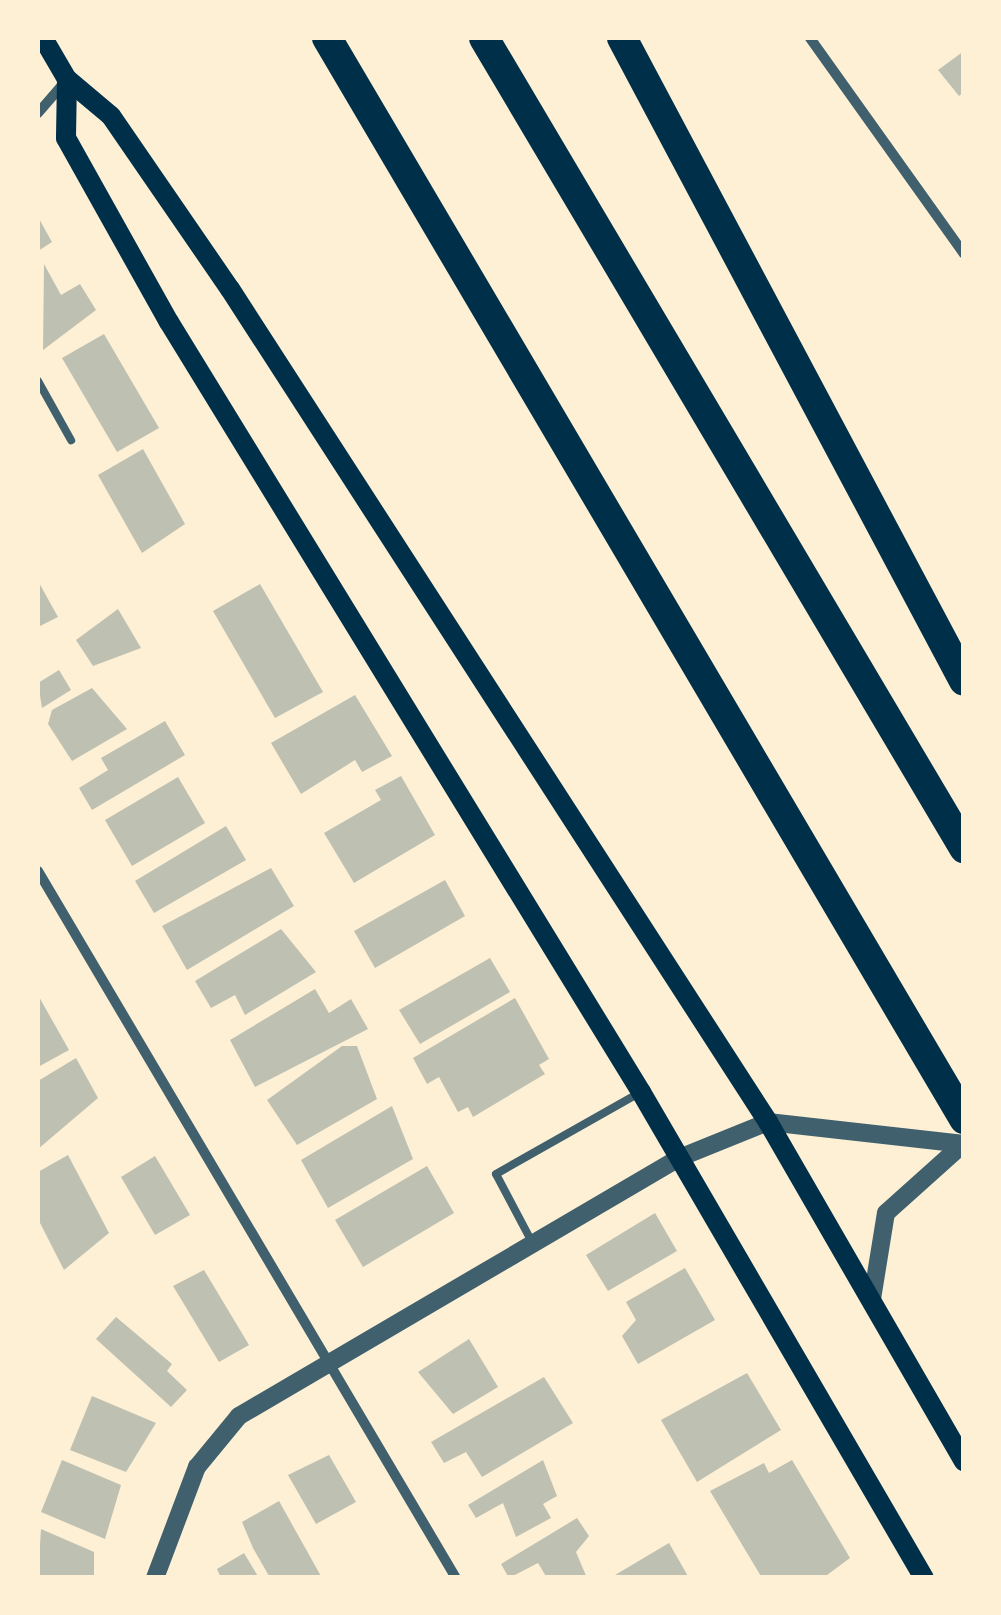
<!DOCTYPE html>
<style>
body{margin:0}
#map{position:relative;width:1001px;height:1615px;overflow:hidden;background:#fdf0d5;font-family:Manrope,sans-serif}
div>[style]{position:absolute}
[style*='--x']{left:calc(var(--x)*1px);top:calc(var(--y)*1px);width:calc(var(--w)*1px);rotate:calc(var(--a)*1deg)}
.building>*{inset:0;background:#bec0b2}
.service>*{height:8px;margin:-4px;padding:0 4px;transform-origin:4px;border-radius:4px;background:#3f606c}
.minor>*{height:10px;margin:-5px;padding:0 5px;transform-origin:5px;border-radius:5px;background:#3f606c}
.tertiary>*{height:18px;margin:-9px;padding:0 9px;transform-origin:9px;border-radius:9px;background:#3f606c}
.secondary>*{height:20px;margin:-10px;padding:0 10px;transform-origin:10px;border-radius:10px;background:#003049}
.motorway>*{height:30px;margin:-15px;padding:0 15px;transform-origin:15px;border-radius:15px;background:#003049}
span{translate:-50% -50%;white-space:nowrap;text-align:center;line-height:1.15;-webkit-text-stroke:8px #fdf0d5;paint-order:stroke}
.frame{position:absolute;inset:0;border:40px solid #fdf0d5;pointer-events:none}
</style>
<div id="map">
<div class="building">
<i style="clip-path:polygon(964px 51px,964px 92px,959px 96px,938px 70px)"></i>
<i style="clip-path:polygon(38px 217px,52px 242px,38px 251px)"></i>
<i style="clip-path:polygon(44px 264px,61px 295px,80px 284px,96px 310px,43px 350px)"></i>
<i style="clip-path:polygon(104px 334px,159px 428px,117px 452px,62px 358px)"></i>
<i style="clip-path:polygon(143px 449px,185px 524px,142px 553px,98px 475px)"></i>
<i style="clip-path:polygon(38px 581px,58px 617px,38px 627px)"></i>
<i style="clip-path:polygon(260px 584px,323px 692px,275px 718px,213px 611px)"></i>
<i style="clip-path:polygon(118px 609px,141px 648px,93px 666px,76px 640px)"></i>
<i style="clip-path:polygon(59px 670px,71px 690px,42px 708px,38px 683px)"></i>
<i style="clip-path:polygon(92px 688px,127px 729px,72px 761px,48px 724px,52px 710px)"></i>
<i style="clip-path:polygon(355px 695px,392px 756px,362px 772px,355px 760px,301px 794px,271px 743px)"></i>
<i style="clip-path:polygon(165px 721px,185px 755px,92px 810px,79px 788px,108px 770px,101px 758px)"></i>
<i style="clip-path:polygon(401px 776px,435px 835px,354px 883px,324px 833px,381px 800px,375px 790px)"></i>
<i style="clip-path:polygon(178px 777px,205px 823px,132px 866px,105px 820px)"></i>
<i style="clip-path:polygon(226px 826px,246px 860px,154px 913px,135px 881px)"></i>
<i style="clip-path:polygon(271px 868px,294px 906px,187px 970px,162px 926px)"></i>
<i style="clip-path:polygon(445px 880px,465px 916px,375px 968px,354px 931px)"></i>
<i style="clip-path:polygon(281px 929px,316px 972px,245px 1015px,235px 995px,211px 1008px,195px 981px)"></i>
<i style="clip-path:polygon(490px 958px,510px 992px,420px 1044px,399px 1010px)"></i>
<i style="clip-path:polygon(315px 989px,329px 1013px,351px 999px,368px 1029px,255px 1087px,230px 1040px)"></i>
<i style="clip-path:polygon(38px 995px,69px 1050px,38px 1067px)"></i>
<i style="clip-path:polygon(515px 998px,549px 1059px,539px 1065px,545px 1074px,473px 1117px,468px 1107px,458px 1112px,439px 1077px,427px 1084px,413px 1058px)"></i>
<i style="clip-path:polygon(342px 1046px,357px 1046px,377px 1099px,297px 1145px,267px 1100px)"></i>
<i style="clip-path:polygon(76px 1058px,98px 1098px,38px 1149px,38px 1081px)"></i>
<i style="clip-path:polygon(392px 1106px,413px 1159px,328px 1208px,301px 1160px)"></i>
<i style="clip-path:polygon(68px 1155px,109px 1233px,64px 1270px,38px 1219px,38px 1172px)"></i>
<i style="clip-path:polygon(155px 1156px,190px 1215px,155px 1235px,121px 1177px)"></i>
<i style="clip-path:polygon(427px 1166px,454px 1213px,363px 1267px,335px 1220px)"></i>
<i style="clip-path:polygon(655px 1213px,677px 1251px,608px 1291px,586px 1255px)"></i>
<i style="clip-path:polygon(685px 1268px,715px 1320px,638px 1364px,622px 1336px,636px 1320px,626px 1302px)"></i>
<i style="clip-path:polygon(204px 1270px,249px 1345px,219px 1362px,173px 1286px)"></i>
<i style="clip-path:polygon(116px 1317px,172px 1364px,167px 1371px,187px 1390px,171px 1407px,96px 1339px)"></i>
<i style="clip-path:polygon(469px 1339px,498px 1387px,453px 1414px,418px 1372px)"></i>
<i style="clip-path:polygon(747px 1373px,781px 1430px,697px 1482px,661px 1420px)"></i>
<i style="clip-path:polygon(544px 1377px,573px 1423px,482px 1477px,466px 1452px,444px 1463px,431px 1442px)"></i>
<i style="clip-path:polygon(92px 1396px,156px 1423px,126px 1472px,70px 1450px)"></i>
<i style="clip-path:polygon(329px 1455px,356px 1502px,316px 1524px,288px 1475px)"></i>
<i style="clip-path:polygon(62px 1460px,121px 1485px,105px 1539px,41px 1512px)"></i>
<i style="clip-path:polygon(543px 1460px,557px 1496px,543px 1504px,551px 1518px,516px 1537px,503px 1503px,476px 1518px,468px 1505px)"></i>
<i style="clip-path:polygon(792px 1460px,850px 1558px,823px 1578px,762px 1578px,710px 1491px,764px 1463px,769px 1473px)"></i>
<i style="clip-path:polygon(279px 1501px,322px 1578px,269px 1576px,253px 1548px,242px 1522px)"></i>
<i style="clip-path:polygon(577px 1518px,589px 1536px,576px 1552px,587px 1578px,547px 1578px,538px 1563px,509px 1578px,501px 1564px)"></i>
<i style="clip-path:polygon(41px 1529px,94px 1552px,94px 1578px,38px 1578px)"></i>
<i style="clip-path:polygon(669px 1543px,689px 1578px,610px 1578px)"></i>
<i style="clip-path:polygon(244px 1553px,259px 1578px,221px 1578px,217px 1569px)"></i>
</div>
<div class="service">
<i style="--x:38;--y:381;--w:68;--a:60.8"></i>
<i style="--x:533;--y:1244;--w:79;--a:-117.9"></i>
<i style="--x:496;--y:1174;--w:167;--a:-29.5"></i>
</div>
<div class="minor">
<i style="--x:810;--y:38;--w:265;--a:54.5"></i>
<i style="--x:38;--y:113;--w:38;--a:-49"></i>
<i style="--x:38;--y:871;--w:821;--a:59.41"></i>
</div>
<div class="tertiary">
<i style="--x:872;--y:1299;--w:87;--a:-80.8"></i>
<i style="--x:886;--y:1213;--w:103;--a:-41.9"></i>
<i style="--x:155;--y:1578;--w:119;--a:-69.3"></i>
<i style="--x:197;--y:1467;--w:66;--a:-50.5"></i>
<i style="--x:239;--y:1416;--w:510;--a:-30.39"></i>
<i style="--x:679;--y:1158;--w:96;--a:-22"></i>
<i style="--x:768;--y:1122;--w:197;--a:6.4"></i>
</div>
<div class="secondary">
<i style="--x:43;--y:38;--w:48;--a:59.7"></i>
<i style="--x:67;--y:79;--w:57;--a:40.1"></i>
<i style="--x:111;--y:116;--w:210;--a:55.5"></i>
<i style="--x:230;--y:289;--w:992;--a:57.14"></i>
<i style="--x:768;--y:1122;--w:392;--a:60"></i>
<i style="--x:67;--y:79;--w:59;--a:91"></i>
<i style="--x:66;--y:138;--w:211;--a:60.8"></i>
<i style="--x:169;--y:322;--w:903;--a:58.49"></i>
<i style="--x:641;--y:1092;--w:562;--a:59.79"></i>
</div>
<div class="motorway">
<i style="--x:327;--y:38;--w:1255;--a:59.49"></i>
<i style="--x:484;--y:38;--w:942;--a:59.35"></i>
<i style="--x:622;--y:38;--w:728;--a:61.99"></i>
</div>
<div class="frame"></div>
</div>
